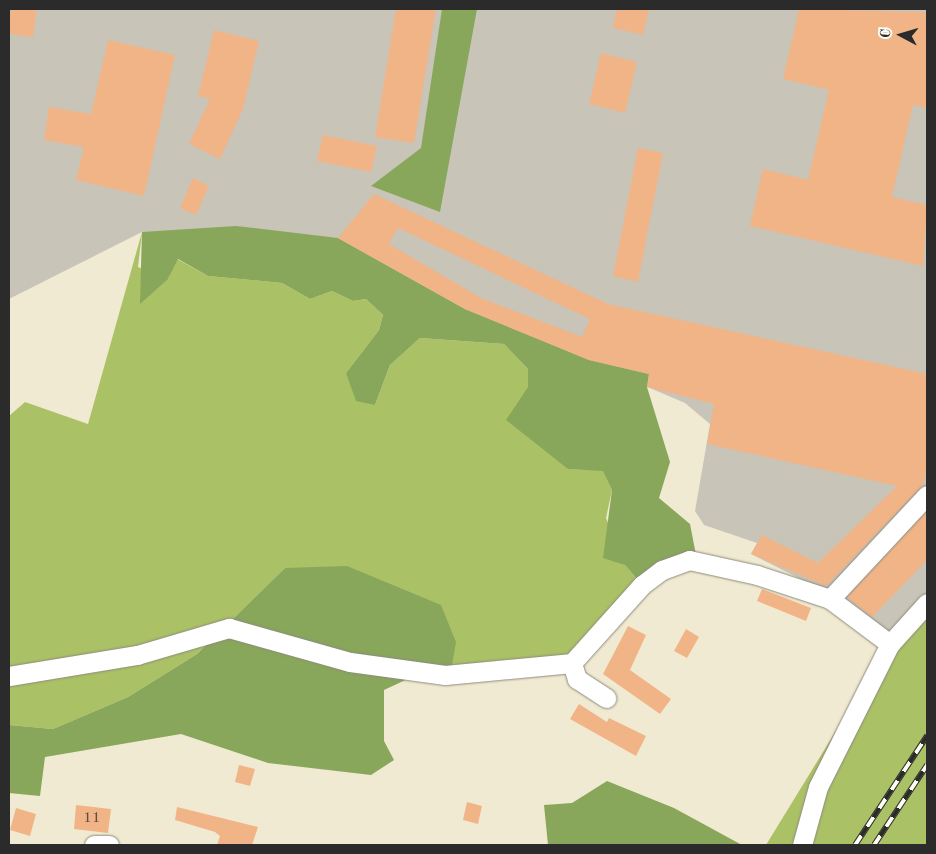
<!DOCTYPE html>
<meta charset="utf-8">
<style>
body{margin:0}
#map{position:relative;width:936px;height:854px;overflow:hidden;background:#f1ead2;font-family:"Old Standard TT",serif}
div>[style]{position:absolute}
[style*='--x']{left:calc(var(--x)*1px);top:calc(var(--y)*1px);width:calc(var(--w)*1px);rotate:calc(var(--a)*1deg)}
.industrial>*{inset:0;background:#c8c4b8}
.green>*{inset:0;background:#abc166}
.forest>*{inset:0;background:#88a75b}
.building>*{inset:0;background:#f1b487}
.roads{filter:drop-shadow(0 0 1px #8e8a7e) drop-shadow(0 0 1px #8e8a7e)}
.minor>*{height:19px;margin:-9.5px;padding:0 9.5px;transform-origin:9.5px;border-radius:9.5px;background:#fff}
.rail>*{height:5.5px;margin-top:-2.75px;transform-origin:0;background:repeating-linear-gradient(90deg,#fdfcf7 0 11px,#2b2b2b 0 22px);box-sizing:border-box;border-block:1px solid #2b2b2b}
span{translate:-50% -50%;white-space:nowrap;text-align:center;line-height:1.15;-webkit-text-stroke:5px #fdfcf7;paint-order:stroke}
.number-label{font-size:15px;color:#5c4d42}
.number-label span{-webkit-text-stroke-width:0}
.frame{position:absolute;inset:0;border:10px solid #2b2b2b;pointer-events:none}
.north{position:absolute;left:876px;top:10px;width:50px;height:50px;-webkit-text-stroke:4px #fdfcf7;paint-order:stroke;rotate:276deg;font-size:14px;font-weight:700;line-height:20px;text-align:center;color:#2b2b2b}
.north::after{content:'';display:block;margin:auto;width:18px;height:22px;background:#2b2b2b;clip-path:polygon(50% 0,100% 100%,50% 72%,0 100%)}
</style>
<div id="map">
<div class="industrial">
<i style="clip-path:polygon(9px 9px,927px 9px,927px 599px,885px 642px,822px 590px,751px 554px,757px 543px,704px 525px,695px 511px,710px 424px,685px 403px,465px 309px,338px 238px,142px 232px,9px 299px)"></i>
</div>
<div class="green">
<i style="clip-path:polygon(142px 232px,138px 267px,168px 279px,177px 259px,208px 276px,282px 283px,310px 299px,332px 291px,353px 301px,366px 299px,383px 315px,379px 330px,346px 373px,375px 405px,390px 365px,420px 338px,504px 344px,528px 369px,528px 387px,568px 469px,603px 470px,612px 490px,606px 518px,625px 565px,637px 579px,570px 656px,449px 683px,285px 568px,197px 654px,128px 697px,53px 729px,9px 725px,9px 416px,25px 402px,88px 424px)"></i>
<i style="clip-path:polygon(927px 599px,927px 845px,766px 845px,861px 690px)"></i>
</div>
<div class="forest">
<i style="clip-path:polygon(442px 9px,477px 9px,440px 212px,371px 186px,421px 148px)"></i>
<i style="clip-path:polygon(236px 226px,338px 238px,465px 309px,589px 360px,649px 374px,647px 387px,670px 462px,659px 498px,690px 524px,696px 555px,637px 579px,625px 565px,603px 558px,612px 490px,603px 471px,568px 469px,506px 420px,528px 387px,528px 369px,504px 344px,420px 338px,390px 365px,375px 405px,356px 401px,346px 373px,379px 330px,383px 315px,366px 299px,353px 301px,332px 291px,310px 299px,282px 283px,208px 276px,178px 259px,168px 279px,140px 304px,142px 232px)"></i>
<i style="clip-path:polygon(347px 566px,441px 605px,456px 642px,449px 683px,412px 677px,384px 690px,384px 741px,394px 760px,371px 775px,268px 763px,181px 734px,45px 757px,40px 796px,9px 793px,9px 725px,53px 729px,128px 697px,197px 654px,285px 568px)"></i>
<i style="clip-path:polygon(607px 781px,674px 808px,742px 845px,548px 845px,544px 805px,572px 803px)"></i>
</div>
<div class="building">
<i style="clip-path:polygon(9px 9px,37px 9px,33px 37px,9px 34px)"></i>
<i style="clip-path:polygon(396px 9px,436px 9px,414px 143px,375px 137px)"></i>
<i style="clip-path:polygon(617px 9px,649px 9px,643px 35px,613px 28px)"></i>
<i style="clip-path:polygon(799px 9px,927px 12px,927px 108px,913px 105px,892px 197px,927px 205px,923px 266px,750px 226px,763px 169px,808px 180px,829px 90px,783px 79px)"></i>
<i style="clip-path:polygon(214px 30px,259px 41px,243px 109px,220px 159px,189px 144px,210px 99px,198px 96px)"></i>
<i style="clip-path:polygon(108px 40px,175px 55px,144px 196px,76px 180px,84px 147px,44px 140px,49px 107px,91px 114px)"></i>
<i style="clip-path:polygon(601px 53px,637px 62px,625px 113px,589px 104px)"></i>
<i style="clip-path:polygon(323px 135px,377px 146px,371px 172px,317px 161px)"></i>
<i style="clip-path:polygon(638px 148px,663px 153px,638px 282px,613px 276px)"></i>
<i style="clip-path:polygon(193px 178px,209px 186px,196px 215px,180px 208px)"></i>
<i style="clip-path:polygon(evenodd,374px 194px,608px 304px,927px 374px,927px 469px,923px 485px,826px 586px,751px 554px,762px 535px,818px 563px,897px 486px,707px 444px,714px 404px,647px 387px,649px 374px,589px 360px,465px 309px,338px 238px,374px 194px,398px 228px,590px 319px,582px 337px,481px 298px,389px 244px,398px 228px)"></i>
<i style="clip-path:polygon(927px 511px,927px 560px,872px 617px,847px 597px)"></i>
<i style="clip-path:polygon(762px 589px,811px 608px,806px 621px,757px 601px)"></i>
<i style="clip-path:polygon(628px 626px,646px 635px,630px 670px,671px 699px,660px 714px,603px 674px)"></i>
<i style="clip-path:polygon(686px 629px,699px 637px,687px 658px,674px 651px)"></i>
<i style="clip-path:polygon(579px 704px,607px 722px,609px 718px,646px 736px,636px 756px,570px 719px)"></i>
<i style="clip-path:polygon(239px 765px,255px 769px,250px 786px,235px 782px)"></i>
<i style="clip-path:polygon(467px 802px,482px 806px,478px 824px,463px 820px)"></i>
<i style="clip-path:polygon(76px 805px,111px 809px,108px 833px,74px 829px)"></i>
<i style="clip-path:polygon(177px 807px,258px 827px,252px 845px,217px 845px,220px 836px,215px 832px,175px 820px)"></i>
<i style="clip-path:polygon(16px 808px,36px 814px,30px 836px,10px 830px)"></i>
</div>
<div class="roads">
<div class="minor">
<i style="--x:830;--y:599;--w:75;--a:36.9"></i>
<i style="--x:572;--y:663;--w:105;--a:-48.1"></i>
<i style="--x:642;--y:585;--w:25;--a:-37"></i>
<i style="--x:662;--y:570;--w:29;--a:-20"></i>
<i style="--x:689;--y:560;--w:70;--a:12.4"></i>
<i style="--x:757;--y:575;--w:77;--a:18.2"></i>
<i style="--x:830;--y:599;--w:142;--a:-47"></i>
<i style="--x:9;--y:676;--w:130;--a:-9.3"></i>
<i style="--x:137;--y:655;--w:96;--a:-16.4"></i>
<i style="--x:229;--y:628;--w:126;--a:15.7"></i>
<i style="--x:350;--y:662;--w:96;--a:7.8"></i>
<i style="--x:445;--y:675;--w:128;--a:-5.4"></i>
<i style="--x:572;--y:663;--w:17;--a:73"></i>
<i style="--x:577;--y:679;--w:35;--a:33"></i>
<i style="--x:94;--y:845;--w:15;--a:0"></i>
<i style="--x:802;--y:845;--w:60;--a:-74.6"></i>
<i style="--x:818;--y:787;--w:160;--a:-63.3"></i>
<i style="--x:890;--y:644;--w:55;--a:-47.9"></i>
</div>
</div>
<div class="rail">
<i style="--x:855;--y:845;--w:131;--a:-56.6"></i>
<i style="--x:874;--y:845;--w:96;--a:-56.5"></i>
</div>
<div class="number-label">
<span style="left:92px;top:819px">11</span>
</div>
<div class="frame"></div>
<div class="north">С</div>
</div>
